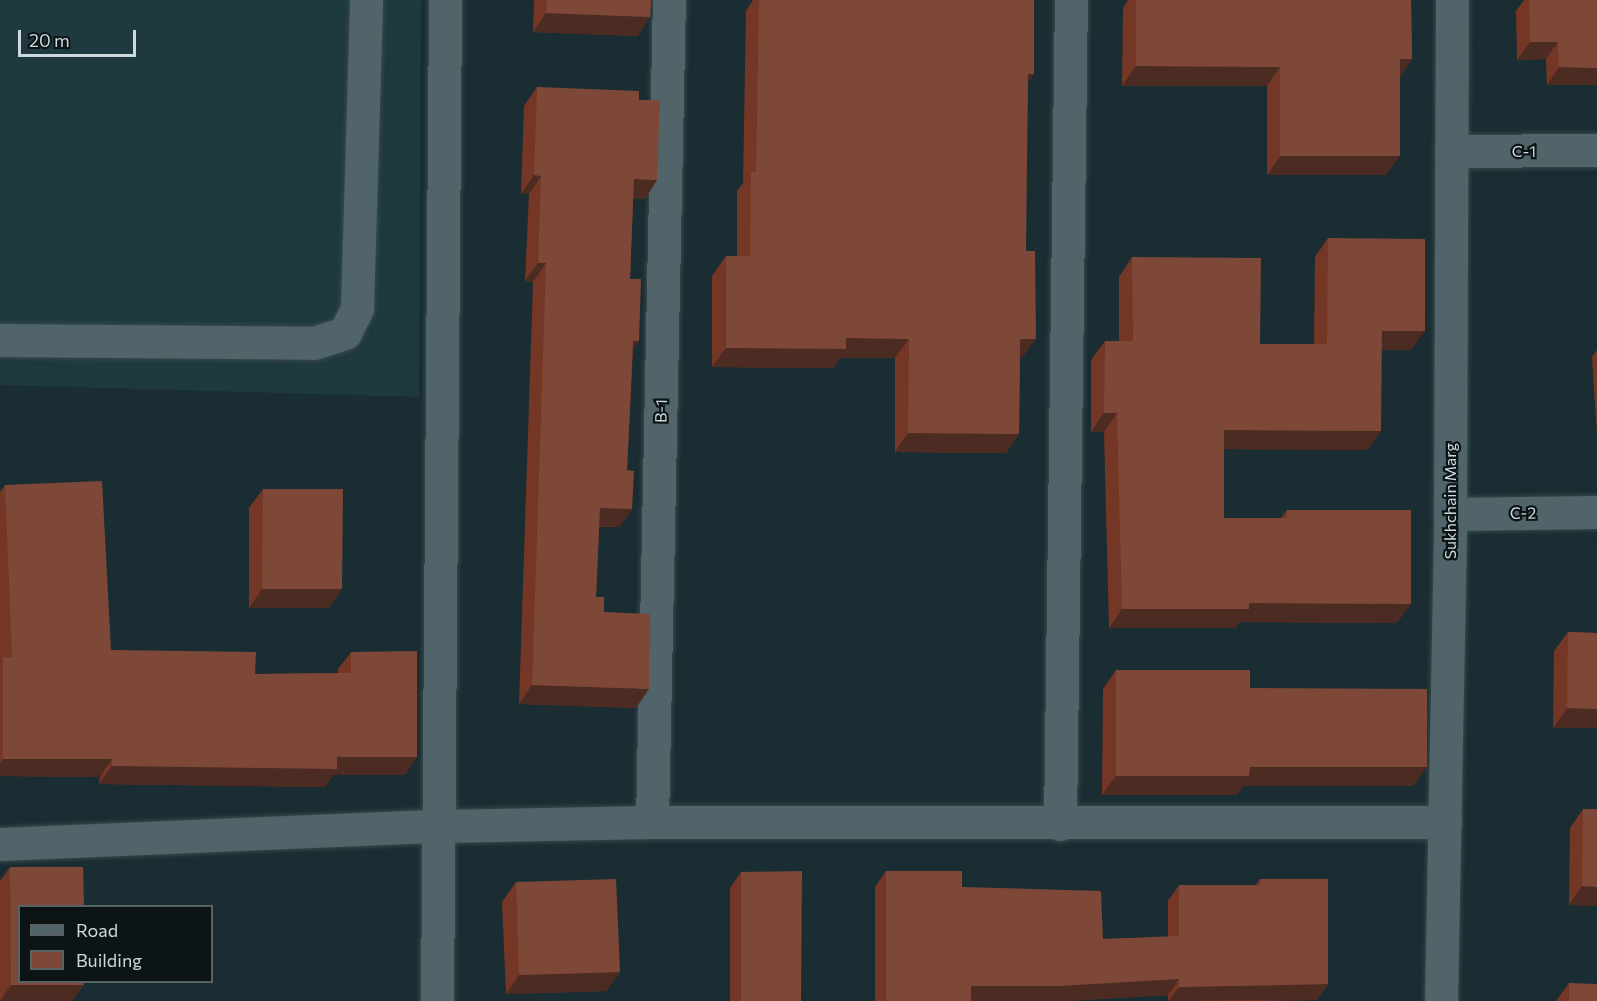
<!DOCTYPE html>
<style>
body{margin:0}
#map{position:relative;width:1597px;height:1001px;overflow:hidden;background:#1a2d33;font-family:Commissioner,sans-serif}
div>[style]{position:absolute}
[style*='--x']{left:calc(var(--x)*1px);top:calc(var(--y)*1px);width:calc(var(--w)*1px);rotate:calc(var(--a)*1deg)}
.built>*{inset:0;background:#1e3940}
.roads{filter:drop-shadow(0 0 2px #38494c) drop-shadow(0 0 2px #38494c)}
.minor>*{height:33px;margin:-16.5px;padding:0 16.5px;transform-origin:16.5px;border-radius:16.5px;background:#50646a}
.wall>*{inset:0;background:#743625}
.shaded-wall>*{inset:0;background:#4c2b22}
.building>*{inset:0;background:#7d4838}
span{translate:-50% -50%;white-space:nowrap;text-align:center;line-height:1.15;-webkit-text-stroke:4.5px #0c1416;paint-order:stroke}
.street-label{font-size:16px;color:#cdd9dc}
.legend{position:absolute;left:18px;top:905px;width:195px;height:78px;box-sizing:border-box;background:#0c1416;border:2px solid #596365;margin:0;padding:8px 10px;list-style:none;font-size:18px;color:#cdd9dc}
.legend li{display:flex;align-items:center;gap:12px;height:30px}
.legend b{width:30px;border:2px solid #596365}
.scale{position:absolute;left:18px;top:30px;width:118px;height:27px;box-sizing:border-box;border:3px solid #cdd9dc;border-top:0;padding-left:8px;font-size:18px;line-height:21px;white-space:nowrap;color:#cdd9dc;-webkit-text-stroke:4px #0c1416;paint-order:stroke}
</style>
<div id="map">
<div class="built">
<i style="clip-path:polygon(0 0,421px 0,419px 397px,0 385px)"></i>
</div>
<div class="roads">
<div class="minor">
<i style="--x:1451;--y:151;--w:146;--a:-0.4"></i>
<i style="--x:0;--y:340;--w:314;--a:0.5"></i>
<i style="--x:314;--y:343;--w:33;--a:-18"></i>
<i style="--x:345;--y:333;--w:28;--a:-64"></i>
<i style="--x:357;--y:308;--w:308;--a:-88.3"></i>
<i style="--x:1450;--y:514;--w:147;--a:-0.8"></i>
<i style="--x:652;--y:822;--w:822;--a:-88.82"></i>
<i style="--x:1060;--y:824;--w:824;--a:-89.24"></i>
<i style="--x:0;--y:844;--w:438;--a:-2.4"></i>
<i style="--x:438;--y:826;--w:214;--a:-1.1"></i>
<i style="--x:652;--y:822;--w:793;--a:0"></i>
<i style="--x:437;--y:1001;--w:1001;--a:-89.54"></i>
<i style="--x:1441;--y:1001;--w:487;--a:-88.9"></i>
<i style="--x:1450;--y:514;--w:514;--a:-89.78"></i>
</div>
</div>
<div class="wall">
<i style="clip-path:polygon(534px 0,651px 0,650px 17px,637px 36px,533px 32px)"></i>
<i style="clip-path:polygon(753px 0,1034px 0,1028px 83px,1022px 358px,1020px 358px,1019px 434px,1006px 453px,895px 452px,895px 358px,840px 358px,833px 368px,712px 367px,712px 276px,726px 256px,737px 256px,737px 191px,743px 183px,746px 11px)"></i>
<i style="clip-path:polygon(1128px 0,1411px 0,1412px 59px,1400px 76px,1386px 175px,1267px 175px,1267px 86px,1122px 86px,1123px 8px)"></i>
<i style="clip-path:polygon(1524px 0,1597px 0,1597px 85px,1547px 85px,1546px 59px,1517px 60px,1516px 11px)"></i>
<i style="clip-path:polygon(537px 87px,639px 100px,657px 180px,645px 199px,633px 198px,630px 279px,633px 350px,627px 470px,632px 509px,619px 527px,599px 527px,596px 597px,604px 612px,636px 708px,519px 704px,533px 282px,525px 281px,529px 194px,521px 194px,524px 106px)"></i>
<i style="clip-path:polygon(1328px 238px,1411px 350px,1382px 350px,1368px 450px,1224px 449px,1224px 518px,1281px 518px,1287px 510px,1397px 623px,1240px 622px,1235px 628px,1109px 628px,1104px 432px,1091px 432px,1091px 360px,1105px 341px,1119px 341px,1119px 277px,1132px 257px,1260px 344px,1314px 344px,1315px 257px)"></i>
<i style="clip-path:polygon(1597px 350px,1597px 436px,1592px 357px)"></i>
<i style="clip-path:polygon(5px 485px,111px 650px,255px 674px,338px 673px,338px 669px,351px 652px,405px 775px,333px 775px,325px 787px,99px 784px,100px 777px,0 776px,0 492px)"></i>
<i style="clip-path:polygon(263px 489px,329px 608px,249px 608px,249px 508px)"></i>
<i style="clip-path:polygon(1568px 632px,1597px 633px,1597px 728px,1553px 728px,1554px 651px)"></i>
<i style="clip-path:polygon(1116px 670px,1250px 688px,1413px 786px,1243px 786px,1236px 795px,1102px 795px,1103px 689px)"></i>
<i style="clip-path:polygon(1583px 809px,1597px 906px,1569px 905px,1570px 828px)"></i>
<i style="clip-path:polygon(10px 867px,72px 1001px,0 1001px,0 881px)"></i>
<i style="clip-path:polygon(886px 871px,962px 887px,1103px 939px,1168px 937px,1168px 901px,1179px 885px,1256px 885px,1260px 879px,1328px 984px,1317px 1000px,1257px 1001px,1168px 1001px,1168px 995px,1065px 1001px,875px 1001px,875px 887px)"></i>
<i style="clip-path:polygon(741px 872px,801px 1001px,730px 1001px,730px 888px)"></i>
<i style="clip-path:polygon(516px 882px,620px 972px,606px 991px,506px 994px,502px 902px)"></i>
<i style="clip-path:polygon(1569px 983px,1597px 1001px,1556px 1001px)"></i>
</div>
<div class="shaded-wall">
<i style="clip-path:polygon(546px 13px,650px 17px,637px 36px,533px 32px)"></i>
<i style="clip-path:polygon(1530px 42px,1558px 42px,1546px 59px,1517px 60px)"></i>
<i style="clip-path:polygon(1400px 59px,1412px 59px,1399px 79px)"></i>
<i style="clip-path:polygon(1136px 66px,1280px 67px,1267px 86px,1122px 86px)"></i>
<i style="clip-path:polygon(1559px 67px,1597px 68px,1597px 85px,1547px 85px)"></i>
<i style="clip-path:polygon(1028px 74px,1034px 74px,1020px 94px)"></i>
<i style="clip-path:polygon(1280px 156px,1400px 156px,1386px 175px,1267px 175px)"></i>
<i style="clip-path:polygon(534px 175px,541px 176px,529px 194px,521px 194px)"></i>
<i style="clip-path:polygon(634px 179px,657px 180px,645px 199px,621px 198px)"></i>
<i style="clip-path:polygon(538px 263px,546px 263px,533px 282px,525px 281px)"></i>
<i style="clip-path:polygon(1382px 331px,1425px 331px,1411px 350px,1369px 350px)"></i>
<i style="clip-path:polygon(846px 338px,909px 339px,895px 358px,840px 358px,833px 368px,712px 367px,726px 348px)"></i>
<i style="clip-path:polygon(1020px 339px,1036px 339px,1022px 358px,1006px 358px)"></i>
<i style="clip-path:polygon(633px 341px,639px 341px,626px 360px)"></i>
<i style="clip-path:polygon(1104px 413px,1117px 413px,1104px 432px,1091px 432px)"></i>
<i style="clip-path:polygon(1224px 430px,1381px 431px,1368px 450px,1211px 449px)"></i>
<i style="clip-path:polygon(908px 433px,1019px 434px,1006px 453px,895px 452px)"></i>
<i style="clip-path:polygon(600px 508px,632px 509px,619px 527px,587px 526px)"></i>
<i style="clip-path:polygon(262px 589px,342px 589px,329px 608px,249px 608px)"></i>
<i style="clip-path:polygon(1249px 603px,1411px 604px,1397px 623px,1240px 622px,1235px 628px,1109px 628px,1122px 609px)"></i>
<i style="clip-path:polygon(532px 685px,649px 689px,636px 708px,519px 704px)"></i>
<i style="clip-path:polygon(1567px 708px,1597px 709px,1597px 728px,1553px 728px)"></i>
<i style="clip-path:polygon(337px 757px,417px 757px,405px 775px,333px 775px,325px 787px,99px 784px,112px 766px)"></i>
<i style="clip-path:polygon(3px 759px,112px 759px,100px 777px,0 776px,0 763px)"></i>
<i style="clip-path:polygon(1250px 767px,1427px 767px,1413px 786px,1243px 786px,1236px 795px,1102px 795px,1116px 776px)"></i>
<i style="clip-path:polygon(1582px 886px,1597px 887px,1597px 906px,1569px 905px)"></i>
<i style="clip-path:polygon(620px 972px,606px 991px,506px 994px,519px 975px)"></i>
<i style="clip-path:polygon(1179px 979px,1168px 995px,1065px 1001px,960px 1001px,971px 986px)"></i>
<i style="clip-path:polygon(1328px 984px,1317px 1000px,1169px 1001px,1179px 987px)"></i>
<i style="clip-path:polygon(11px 985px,84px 985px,72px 1001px,0 1001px)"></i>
</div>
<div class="building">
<i style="clip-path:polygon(547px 0,651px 0,650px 17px,546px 13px)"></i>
<i style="clip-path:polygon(759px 0,1034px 0,1034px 74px,1028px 74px,1026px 251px,1035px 251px,1036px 339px,1020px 339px,1019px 434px,908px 433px,909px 339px,846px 338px,846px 349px,726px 348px,726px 256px,750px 256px,751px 172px,756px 172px)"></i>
<i style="clip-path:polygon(1136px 0,1411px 0,1412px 59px,1400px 59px,1400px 156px,1280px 156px,1280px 67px,1136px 66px)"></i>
<i style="clip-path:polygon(1529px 0,1597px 0,1597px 68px,1559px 67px,1558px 42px,1530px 42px)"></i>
<i style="clip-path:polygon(537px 87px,639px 91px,639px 100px,660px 100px,657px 180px,634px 179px,630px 279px,641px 279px,639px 341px,633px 341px,627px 470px,634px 471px,632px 509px,600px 508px,596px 597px,604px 597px,604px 612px,650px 614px,649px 689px,532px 685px,546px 263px,538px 263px,541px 176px,534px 175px)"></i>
<i style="clip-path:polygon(1328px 238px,1425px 239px,1425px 331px,1382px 331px,1381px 431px,1224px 430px,1224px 518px,1287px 518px,1287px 510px,1411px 510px,1411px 604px,1249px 603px,1249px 609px,1122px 609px,1117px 413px,1104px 413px,1105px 341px,1133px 341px,1132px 257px,1261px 258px,1260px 344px,1327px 344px)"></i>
<i style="clip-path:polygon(102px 481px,111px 650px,256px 652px,255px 674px,351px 673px,351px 652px,417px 651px,417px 757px,337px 757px,337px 769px,112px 766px,112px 759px,3px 759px,3px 657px,12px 657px,5px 485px)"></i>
<i style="clip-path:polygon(263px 489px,343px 489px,342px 589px,262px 589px)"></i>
<i style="clip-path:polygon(1568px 632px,1597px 633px,1597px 709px,1567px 708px)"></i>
<i style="clip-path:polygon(1116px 670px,1250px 670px,1250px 688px,1427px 689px,1427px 767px,1250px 767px,1249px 776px,1116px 776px)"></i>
<i style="clip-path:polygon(1583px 809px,1597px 809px,1597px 887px,1582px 886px)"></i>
<i style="clip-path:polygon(10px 867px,83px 867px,84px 906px,20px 906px,20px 981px,84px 981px,84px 985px,11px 985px)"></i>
<i style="clip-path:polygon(802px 871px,801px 1001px,741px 1001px,741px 872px)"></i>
<i style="clip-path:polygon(886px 871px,962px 871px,962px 887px,1101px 891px,1103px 939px,1179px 936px,1179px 885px,1260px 885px,1260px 879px,1328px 879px,1328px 984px,1179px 987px,1179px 979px,1059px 986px,971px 986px,971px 1001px,886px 1001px)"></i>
<i style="clip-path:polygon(616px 879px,620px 972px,519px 975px,516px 882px)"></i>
<i style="clip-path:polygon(1569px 983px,1597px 984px,1597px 1001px,1569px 1001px)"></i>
</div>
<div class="street-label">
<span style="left:1524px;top:151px">C-1</span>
<span style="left:661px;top:411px;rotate:-89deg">B-1</span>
<span style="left:1450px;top:501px;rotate:-90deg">Sukhchain Marg</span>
<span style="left:1523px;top:513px;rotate:-1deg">C-2</span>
</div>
<ul class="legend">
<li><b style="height:8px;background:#50646a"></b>Road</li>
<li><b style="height:16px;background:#7d4838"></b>Building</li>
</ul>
<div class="scale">20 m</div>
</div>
